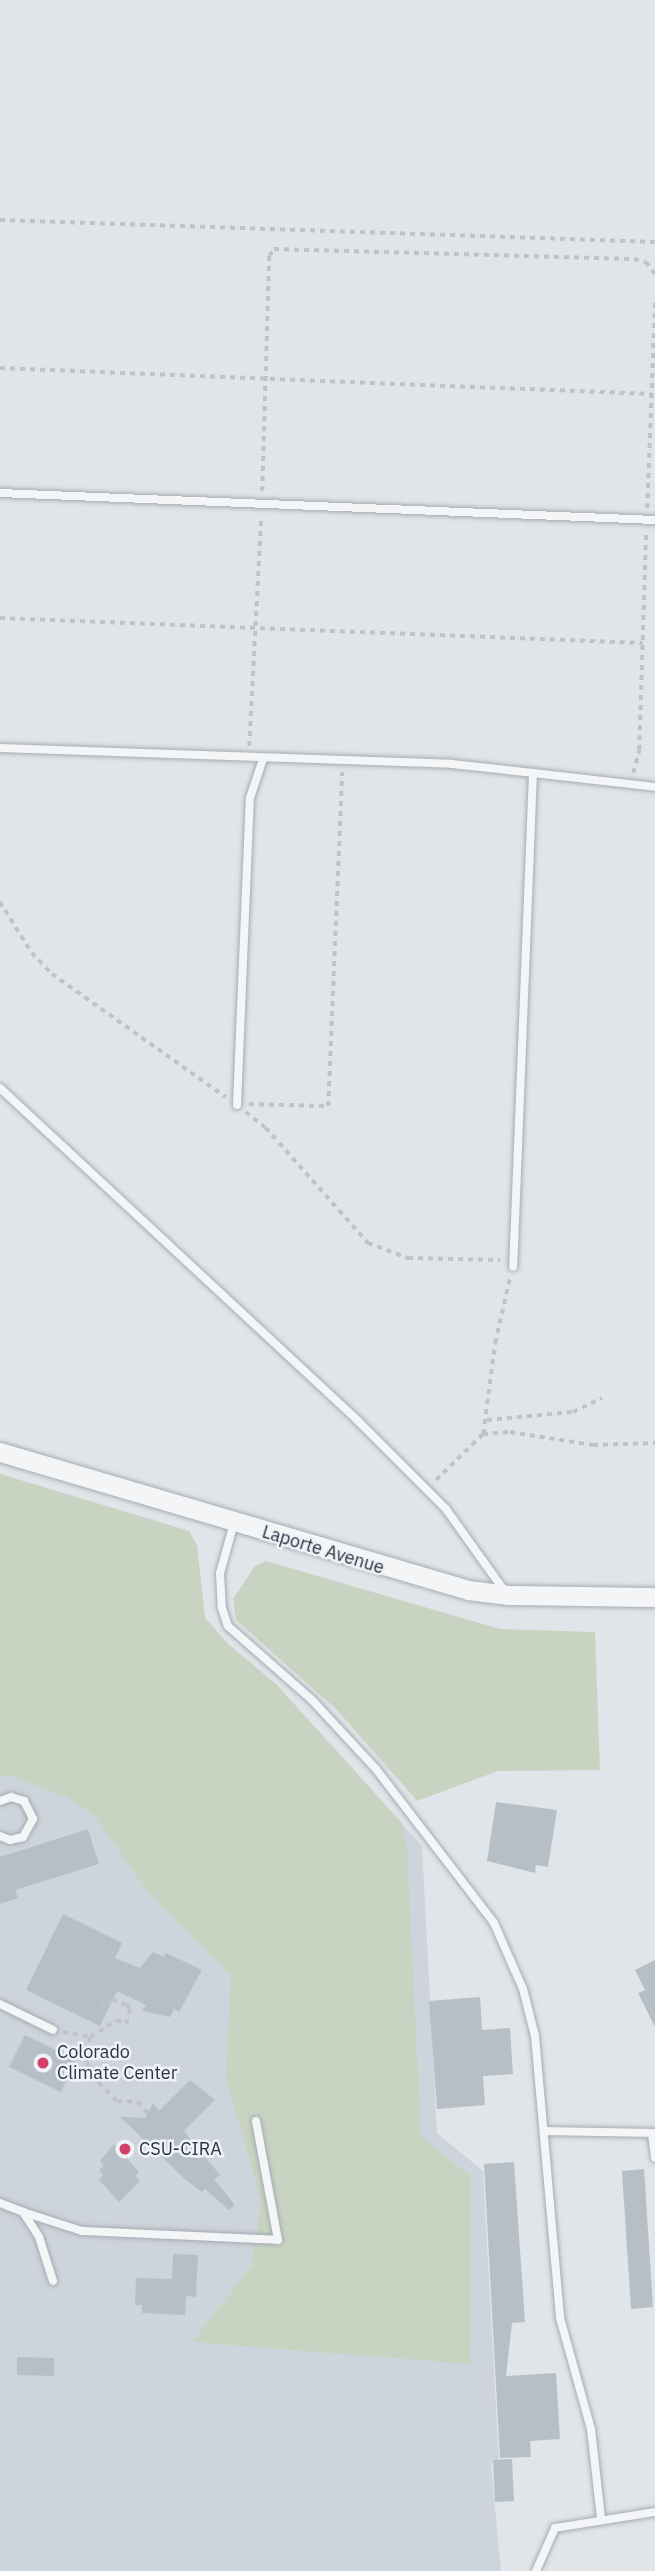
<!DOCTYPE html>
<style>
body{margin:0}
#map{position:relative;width:655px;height:2571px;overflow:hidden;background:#e0e5e9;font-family:"IBM Plex Sans",sans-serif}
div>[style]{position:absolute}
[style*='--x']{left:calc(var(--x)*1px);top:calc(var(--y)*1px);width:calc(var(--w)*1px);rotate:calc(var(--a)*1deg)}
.built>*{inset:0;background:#ced4db}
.green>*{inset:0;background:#c8d4c1}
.building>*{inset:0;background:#b7bfc6}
.path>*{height:3.5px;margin-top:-1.75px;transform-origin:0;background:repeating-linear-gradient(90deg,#bec3c8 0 5px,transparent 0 10px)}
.roads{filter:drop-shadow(0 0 2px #a5acb3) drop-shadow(0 0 2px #a5acb3)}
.service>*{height:8px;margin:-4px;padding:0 4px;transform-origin:4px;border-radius:4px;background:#f3f5f7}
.tertiary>*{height:19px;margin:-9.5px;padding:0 9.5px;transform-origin:9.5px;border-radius:9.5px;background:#f3f5f7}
.dots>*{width:19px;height:19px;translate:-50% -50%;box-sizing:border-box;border:4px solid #eff3f7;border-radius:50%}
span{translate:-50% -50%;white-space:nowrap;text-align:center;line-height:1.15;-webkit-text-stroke:5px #eff3f7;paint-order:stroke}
.street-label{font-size:18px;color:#283441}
.poi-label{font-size:18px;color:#283441}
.left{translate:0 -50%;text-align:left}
</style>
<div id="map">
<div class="built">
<i style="clip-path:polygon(0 1474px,189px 1531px,197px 1546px,205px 1618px,228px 1644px,276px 1684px,422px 1846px,437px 2133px,483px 2171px,499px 2462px,491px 2463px,501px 2571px,0 2571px)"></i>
</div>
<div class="green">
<i style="clip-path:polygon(0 1474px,189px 1531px,197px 1546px,205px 1618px,228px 1644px,276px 1684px,401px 1822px,407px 1849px,421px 2136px,471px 2177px,470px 2364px,192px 2342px,252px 2266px,261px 2200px,226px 2078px,231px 1976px,147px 1891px,95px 1816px,63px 1795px,8px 1775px,0 1778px)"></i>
<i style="clip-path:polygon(266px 1561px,500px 1629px,595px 1632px,600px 1770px,498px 1771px,417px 1801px,337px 1710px,236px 1620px,233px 1599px,255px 1566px)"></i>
</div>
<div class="building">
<i style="clip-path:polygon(496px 1802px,557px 1810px,548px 1867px,536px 1865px,535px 1873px,487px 1861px)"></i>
<i style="clip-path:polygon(88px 1829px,99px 1864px,15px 1890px,18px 1898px,0 1904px,0 1857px)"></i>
<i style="clip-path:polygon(63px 1914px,122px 1943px,115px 1958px,140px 1968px,153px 1952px,164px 1957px,166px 1953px,202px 1970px,179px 2012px,174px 2009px,170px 2017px,142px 2011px,146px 2005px,117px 1991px,100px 2026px,26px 1990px)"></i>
<i style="clip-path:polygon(655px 1960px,655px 2027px,638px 1993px,645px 1990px,635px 1970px)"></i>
<i style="clip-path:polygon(480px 1997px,482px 2030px,510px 2028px,513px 2074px,483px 2076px,485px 2105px,437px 2109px,429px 2001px)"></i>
<i style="clip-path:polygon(25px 2035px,76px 2060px,61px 2092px,9px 2067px)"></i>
<i style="clip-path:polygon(190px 2080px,215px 2100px,184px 2131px,220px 2175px,214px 2179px,235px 2205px,229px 2210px,205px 2189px,202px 2192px,186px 2180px,120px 2117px,145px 2118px,153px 2103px,159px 2111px)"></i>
<i style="clip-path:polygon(114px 2144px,139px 2172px,135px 2176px,140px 2181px,119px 2202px,99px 2180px,103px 2175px,99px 2170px,104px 2166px,100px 2161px)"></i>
<i style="clip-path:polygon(514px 2162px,525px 2322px,512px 2323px,506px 2376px,556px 2373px,560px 2439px,530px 2441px,531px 2457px,500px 2458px,484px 2164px)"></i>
<i style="clip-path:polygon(644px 2169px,653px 2307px,631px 2309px,622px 2171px)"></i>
<i style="clip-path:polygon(173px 2254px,198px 2255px,196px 2297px,186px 2296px,185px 2315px,142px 2313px,142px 2305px,135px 2305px,136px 2278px,172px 2279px)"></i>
<i style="clip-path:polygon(17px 2357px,54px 2358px,54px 2376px,17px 2375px)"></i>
<i style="clip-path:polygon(512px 2459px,514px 2501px,495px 2502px,493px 2460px)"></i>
</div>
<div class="path">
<i style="--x:0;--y:220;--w:655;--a:1.92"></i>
<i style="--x:0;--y:368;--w:652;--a:2.29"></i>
<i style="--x:262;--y:491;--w:235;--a:-88.3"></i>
<i style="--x:269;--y:256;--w:9;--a:-54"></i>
<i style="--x:274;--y:249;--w:360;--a:1.6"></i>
<i style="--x:634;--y:259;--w:12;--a:14"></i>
<i style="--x:646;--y:262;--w:15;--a:53"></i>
<i style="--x:647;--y:508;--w:205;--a:-87.8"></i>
<i style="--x:0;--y:618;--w:643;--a:2.23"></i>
<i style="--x:249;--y:746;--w:230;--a:-87"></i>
<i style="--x:633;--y:773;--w:24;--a:-75"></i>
<i style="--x:639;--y:750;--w:217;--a:-88.2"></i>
<i style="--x:0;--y:902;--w:60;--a:57.9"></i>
<i style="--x:32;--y:953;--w:29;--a:46"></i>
<i style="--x:52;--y:974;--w:213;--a:35.3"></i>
<i style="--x:249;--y:1104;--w:79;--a:1.5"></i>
<i style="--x:328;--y:1106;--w:334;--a:-87.6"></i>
<i style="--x:246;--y:1112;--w:26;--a:39"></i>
<i style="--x:266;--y:1128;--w:154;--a:48.4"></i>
<i style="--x:368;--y:1243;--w:43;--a:20.6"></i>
<i style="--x:408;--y:1258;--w:92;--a:1.2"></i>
<i style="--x:487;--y:1420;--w:86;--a:-5.3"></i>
<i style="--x:573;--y:1412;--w:32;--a:-26"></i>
<i style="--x:483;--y:1434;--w:92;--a:-82.5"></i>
<i style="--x:495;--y:1343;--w:68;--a:-77.2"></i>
<i style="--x:436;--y:1480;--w:66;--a:-44.4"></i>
<i style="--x:483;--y:1434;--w:27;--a:-4"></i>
<i style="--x:510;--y:1432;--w:84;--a:8.9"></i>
<i style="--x:593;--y:1445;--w:62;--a:-1.8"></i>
<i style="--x:63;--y:2032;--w:27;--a:10"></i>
<i style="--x:90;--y:2037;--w:32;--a:-32"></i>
<i style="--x:117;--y:2020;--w:10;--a:24"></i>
<i style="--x:126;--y:2024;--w:16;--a:-75"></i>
<i style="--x:130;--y:2009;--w:6;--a:-135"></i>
<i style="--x:126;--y:2005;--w:14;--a:-159"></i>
<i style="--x:113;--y:2000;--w:13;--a:151"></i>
<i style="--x:90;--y:2037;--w:26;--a:97"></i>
<i style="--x:87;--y:2063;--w:23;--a:59"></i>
<i style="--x:99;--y:2083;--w:25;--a:45"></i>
<i style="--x:117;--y:2101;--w:21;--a:3"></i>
<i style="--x:138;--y:2102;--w:15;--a:48"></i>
</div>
<div class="roads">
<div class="service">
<i style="--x:0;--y:493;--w:656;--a:2.36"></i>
<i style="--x:0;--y:748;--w:452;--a:2"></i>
<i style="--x:452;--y:764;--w:81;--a:6.3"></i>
<i style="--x:533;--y:773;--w:494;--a:92.3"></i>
<i style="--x:533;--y:773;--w:123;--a:6.5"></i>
<i style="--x:0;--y:1088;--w:489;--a:42.9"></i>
<i style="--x:358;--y:1421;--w:124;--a:45"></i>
<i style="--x:446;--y:1509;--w:103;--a:54.5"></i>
<i style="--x:237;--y:1105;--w:307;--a:-87.6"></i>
<i style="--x:250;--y:798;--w:41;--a:-71.6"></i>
<i style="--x:234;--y:1523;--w:52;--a:105.6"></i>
<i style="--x:220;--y:1573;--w:35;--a:87"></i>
<i style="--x:222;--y:1608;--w:19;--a:72"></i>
<i style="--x:228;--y:1626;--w:112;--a:41.4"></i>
<i style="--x:312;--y:1700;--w:94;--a:47.2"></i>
<i style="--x:376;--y:1769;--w:194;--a:52.5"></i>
<i style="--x:494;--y:1923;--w:72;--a:66.3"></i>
<i style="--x:523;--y:1989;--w:49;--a:75.7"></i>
<i style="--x:535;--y:2036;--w:283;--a:84.9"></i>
<i style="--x:560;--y:2318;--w:115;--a:74.4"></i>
<i style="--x:591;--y:2429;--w:90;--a:83.6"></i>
<i style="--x:0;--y:1801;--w:12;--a:-20"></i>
<i style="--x:11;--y:1797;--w:14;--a:17"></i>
<i style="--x:24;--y:1801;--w:20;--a:63"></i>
<i style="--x:33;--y:1819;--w:21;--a:119"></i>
<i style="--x:23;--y:1837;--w:13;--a:167"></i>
<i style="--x:10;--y:1840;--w:11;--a:-158"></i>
<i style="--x:0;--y:2004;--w:59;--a:26.1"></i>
<i style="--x:544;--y:2131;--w:111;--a:1"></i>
<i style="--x:652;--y:2133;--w:25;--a:83"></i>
<i style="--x:0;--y:2203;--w:25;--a:21"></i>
<i style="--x:23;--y:2212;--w:30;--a:57"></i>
<i style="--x:39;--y:2237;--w:46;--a:72.3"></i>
<i style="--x:23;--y:2212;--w:62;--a:17.9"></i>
<i style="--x:82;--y:2231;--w:196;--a:2.6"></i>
<i style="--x:278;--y:2240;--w:121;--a:-100.5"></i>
<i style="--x:536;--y:2571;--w:47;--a:-66.2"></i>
<i style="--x:555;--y:2528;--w:101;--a:-9.1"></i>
</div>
<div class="tertiary">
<i style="--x:0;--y:1452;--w:488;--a:16.4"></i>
<i style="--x:468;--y:1590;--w:40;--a:7.1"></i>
<i style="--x:508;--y:1595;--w:147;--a:0.8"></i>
</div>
</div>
<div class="dots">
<i style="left:43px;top:2063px;background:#d34069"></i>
<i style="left:125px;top:2149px;background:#d34069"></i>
</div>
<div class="street-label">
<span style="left:323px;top:1550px;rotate:17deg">Laporte Avenue</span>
</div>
<div class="poi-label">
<span class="left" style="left:57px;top:2063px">Colorado<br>Climate Center</span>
<span class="left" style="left:139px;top:2149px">CSU-CIRA</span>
</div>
</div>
